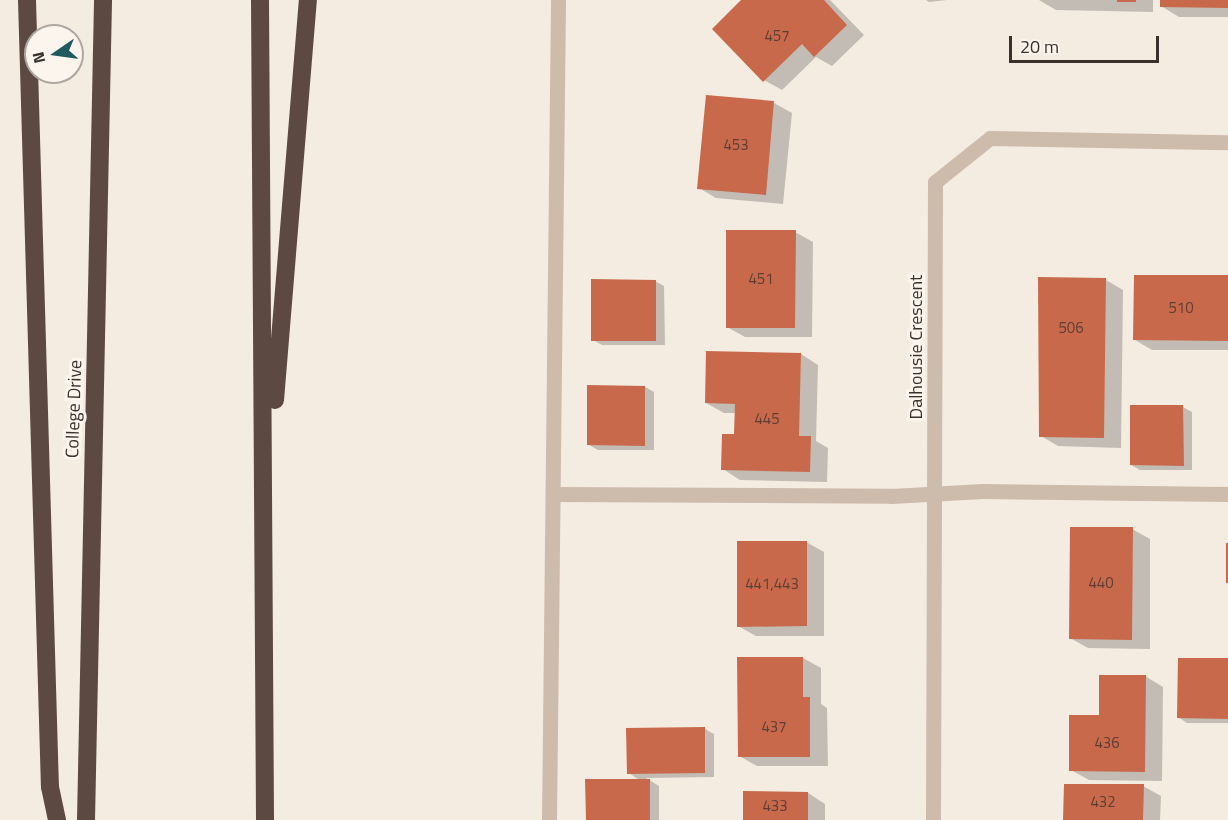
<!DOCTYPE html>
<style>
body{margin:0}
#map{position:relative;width:1228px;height:820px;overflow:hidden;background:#f4ebe1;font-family:"Titillium Web",sans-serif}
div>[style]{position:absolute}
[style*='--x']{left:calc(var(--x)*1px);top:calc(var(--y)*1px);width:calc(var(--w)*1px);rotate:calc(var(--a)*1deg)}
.shadow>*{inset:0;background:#0003}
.building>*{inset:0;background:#c8694b}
.lane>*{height:15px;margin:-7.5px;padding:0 7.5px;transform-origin:7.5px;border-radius:7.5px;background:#cdbbac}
.street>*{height:15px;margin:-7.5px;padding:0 7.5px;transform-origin:7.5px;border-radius:7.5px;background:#cdbbac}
.highway>*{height:18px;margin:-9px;padding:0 9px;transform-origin:9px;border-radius:9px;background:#5c4a42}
span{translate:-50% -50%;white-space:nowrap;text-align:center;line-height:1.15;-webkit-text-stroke:6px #fbf5ee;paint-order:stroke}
.number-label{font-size:15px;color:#5e3e33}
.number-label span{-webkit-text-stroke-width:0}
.street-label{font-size:18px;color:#3b302b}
.north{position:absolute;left:24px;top:24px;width:60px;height:60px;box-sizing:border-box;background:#fbf5ee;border:2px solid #aea6a0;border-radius:50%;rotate:257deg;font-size:16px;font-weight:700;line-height:24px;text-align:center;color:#3b302b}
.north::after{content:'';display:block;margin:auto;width:21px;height:27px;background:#1f5a5e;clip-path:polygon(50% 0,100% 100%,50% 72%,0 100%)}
.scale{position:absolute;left:1009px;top:36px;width:150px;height:27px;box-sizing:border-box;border:3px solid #3b302b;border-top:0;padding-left:8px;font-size:18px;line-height:21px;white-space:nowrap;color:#3b302b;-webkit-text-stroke:4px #fbf5ee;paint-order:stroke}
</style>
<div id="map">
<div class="shadow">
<i style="clip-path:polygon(744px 0,830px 0,864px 35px,832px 66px,816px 57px,782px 90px,764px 80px)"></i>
<i style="clip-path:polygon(926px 0,947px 0,929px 2px)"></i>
<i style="clip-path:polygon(1039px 0,1153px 0,1153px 12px,1056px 10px)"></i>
<i style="clip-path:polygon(1162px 0,1228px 0,1228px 17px,1179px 17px,1161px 6px)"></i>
<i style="clip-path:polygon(707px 97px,774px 103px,792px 113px,783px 204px,716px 198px,699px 188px)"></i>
<i style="clip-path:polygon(795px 232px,813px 242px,812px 337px,745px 337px,727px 327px)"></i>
<i style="clip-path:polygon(1228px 277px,1228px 350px,1152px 350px,1135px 340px)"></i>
<i style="clip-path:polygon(1106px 280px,1123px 290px,1121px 448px,1058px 446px,1041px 436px)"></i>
<i style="clip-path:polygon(655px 281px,664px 286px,665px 345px,602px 345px,593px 340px)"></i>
<i style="clip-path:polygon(801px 354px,818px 365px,816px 441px,828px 448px,827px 482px,740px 480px,723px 469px,736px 436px,736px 413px,724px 413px,706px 403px)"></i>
<i style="clip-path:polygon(645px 387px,654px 392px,654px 450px,598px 450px,589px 445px)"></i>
<i style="clip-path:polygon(1183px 407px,1192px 412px,1192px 470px,1140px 470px,1131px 465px)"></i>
<i style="clip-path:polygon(1132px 529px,1150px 539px,1150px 649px,1088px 648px,1070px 638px)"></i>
<i style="clip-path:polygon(806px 542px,824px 552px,824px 636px,756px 636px,738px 626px)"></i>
<i style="clip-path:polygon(803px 658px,821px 668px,821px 704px,827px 708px,828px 766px,757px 766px,739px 756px,738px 659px)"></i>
<i style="clip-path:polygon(1228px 660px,1228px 723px,1187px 723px,1178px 717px)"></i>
<i style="clip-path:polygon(1145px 676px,1163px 687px,1162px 781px,1089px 780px,1071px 770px,1101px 716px)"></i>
<i style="clip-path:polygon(705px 729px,714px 734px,714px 777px,646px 778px,659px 786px,659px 820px,587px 820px,641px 781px,629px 773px)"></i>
<i style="clip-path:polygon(1143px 786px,1161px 796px,1160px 820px,1065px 820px)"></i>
<i style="clip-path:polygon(808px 793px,825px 804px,825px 820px,744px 820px)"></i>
</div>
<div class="building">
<i style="clip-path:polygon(741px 0,824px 0,847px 25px,814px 57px,802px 44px,763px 82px,712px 29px)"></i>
<i style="clip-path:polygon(1117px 0,1136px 0,1136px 2px,1117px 2px)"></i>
<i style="clip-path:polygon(1160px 0,1228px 0,1228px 8px,1160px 7px)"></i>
<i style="clip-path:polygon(706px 95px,774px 101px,766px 195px,697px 189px)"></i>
<i style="clip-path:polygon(726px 230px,796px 230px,795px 328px,726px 328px)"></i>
<i style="clip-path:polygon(1134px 275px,1228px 275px,1228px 341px,1133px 340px)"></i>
<i style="clip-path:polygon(1038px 277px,1106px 278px,1104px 438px,1039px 437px)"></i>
<i style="clip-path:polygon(591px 279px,656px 280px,656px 341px,591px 341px)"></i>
<i style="clip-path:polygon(706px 351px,801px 353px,799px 436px,811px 436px,810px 472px,721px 470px,722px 434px,734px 434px,735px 404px,705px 403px)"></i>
<i style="clip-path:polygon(587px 385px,645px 386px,645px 446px,587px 445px)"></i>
<i style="clip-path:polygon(1130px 405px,1183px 405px,1184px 466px,1130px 465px)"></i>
<i style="clip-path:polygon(1070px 527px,1133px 527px,1132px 640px,1069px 639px)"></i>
<i style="clip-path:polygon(737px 541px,807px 541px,807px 626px,737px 627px)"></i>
<i style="clip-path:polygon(1226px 543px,1228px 543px,1228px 583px,1226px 583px)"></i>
<i style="clip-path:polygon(737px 657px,803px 657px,803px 697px,810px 697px,810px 757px,738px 757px)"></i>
<i style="clip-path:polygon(1178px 658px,1228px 658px,1228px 719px,1177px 718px)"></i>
<i style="clip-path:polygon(1099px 675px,1146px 675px,1145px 772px,1069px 771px,1069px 715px,1099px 715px)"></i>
<i style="clip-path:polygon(705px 727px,705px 773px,627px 774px,626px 728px)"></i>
<i style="clip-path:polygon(585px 779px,650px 779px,650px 820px,586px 820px)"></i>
<i style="clip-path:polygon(1064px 784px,1144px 784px,1143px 820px,1063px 820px)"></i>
<i style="clip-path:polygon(743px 791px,808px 792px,808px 820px,743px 820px)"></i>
</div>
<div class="lane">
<i style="--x:554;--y:494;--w:337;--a:0.3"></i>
<i style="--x:891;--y:496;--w:92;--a:-3.1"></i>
<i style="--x:983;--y:491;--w:245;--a:0.7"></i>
<i style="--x:549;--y:820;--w:820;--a:-89.37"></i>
</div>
<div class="street">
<i style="--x:933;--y:820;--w:638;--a:-89.82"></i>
<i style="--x:935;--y:182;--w:70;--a:-38.7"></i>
<i style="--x:990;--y:138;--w:238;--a:1"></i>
</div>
<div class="highway">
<i style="--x:27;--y:0;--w:787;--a:88.33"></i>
<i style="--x:50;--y:787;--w:34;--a:78"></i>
<i style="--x:260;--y:0;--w:820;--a:89.65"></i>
<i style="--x:275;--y:400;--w:401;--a:-85.3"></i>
<i style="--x:86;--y:820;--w:820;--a:-88.81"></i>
</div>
<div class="number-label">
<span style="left:777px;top:36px">457</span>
<span style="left:736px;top:145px">453</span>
<span style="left:761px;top:279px">451</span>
<span style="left:1181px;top:308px">510</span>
<span style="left:1071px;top:328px">506</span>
<span style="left:767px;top:419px">445</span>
<span style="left:1101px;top:583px">440</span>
<span style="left:772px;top:584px">441,443</span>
<span style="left:774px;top:727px">437</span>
<span style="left:1107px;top:743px">436</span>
<span style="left:1103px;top:802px">432</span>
<span style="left:775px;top:806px">433</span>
</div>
<div class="street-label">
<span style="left:916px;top:347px;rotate:-90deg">Dalhousie Crescent</span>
<span style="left:74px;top:409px;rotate:-88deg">College Drive</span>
</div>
<div class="north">N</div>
<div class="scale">20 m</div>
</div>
